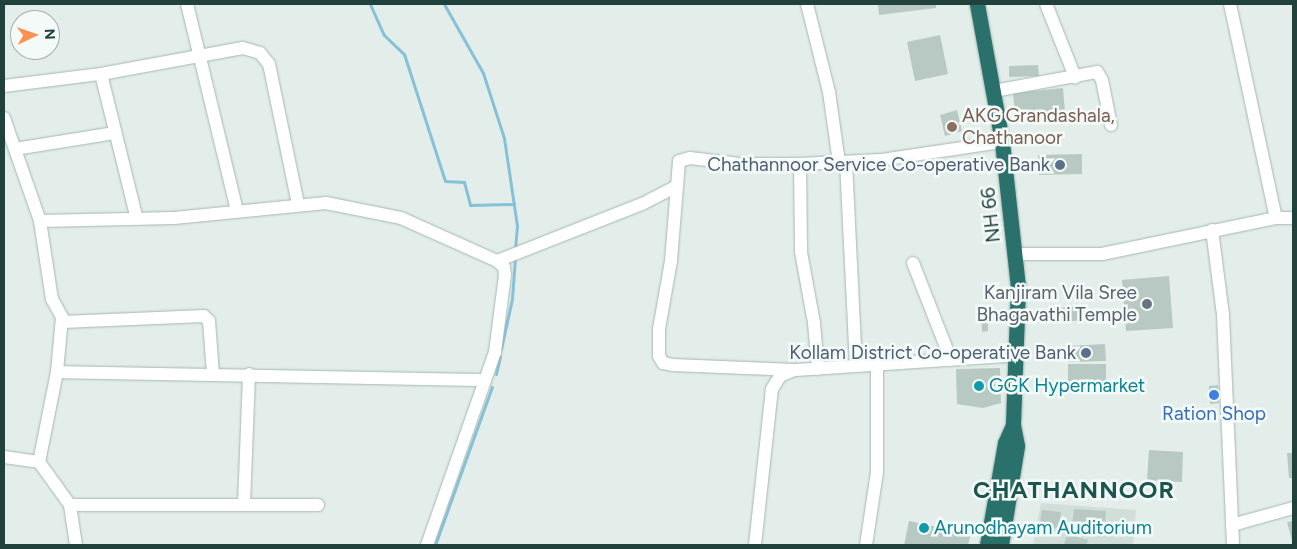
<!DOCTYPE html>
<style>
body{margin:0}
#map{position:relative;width:1297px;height:549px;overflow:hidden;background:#e3eeea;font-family:Figtree,sans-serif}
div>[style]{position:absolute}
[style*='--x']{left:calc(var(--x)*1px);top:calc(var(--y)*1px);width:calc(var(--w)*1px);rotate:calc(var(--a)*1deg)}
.built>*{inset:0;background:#d1deda}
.stream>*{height:3px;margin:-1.5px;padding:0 1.5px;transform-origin:1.5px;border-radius:1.5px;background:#86c1d8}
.building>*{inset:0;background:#b8c9c4}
.roads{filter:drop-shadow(0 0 1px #a5b7b3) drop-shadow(0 0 1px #a5b7b3)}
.street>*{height:12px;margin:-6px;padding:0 6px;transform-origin:6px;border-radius:6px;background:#fff}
.highway>*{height:15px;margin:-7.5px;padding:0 7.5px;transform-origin:7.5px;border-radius:7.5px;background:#2a706b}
.dots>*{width:14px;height:14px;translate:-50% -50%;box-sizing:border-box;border:2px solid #f4faf8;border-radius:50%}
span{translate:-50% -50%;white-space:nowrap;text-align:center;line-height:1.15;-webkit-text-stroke:5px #f4faf8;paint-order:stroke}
.education-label{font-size:19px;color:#785e54}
.left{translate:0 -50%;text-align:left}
.service-label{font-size:19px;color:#4e5e75}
.right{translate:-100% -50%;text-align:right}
.street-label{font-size:19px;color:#21413d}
.worship-label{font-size:19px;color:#5b616d}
.culture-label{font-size:19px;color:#0d838f}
.shop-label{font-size:19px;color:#366cbe}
.district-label{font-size:24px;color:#1a554f;font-weight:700;letter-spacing:1px}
.frame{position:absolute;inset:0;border:5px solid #21413d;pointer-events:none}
.north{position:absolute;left:10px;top:10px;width:50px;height:50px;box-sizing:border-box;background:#f4faf8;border:1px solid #a0b0ad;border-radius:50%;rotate:87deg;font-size:14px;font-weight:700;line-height:20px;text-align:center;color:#21413d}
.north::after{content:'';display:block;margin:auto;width:18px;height:22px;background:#fe9151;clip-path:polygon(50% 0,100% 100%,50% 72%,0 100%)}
</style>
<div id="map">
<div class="built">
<i style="clip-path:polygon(1041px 503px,1136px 510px,1133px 545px,1033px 545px)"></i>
</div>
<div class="stream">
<i style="--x:370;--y:4;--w:34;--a:66"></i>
<i style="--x:384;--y:35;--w:28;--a:44"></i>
<i style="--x:404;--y:54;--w:133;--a:72.1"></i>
<i style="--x:445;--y:181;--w:19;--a:3"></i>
<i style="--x:464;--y:182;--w:24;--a:75"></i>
<i style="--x:470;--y:205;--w:44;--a:-1.3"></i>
<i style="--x:444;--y:4;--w:79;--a:60.5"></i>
<i style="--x:483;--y:73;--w:68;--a:72.1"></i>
<i style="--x:504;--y:138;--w:89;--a:81.6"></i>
<i style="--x:517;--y:226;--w:25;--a:95"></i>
<i style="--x:501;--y:349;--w:51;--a:-77.6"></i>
<i style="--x:512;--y:299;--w:42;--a:-85.9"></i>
<i style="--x:496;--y:374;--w:18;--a:-77"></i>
<i style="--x:435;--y:545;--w:168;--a:-70.2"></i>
</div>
<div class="building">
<i style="clip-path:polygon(878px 4px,936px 4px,936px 8px,879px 15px)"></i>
<i style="clip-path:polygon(940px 35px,948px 74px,915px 81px,907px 42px)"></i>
<i style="clip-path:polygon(1038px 65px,1039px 76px,1009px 77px,1009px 66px)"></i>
<i style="clip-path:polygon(1063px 88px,1065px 111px,1015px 115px,1013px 93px)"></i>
<i style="clip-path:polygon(957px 110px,962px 131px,945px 136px,940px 115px)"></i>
<i style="clip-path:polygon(1082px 154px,1082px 174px,1039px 175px,1038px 155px)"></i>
<i style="clip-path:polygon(1169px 276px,1173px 328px,1126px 331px,1122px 280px)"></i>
<i style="clip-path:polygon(1088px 306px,1088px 315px,1103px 314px,1103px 319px,1058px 322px,1057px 308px)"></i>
<i style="clip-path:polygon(1008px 311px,1008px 320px,988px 321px,988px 331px,982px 332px,981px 313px)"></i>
<i style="clip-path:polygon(1105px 344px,1106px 361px,1067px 362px,1067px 346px)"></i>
<i style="clip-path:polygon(1068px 364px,1106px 364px,1106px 386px,1068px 385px)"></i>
<i style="clip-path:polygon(1000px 368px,1001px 403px,983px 408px,957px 404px,956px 369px)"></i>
<i style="clip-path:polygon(1218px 385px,1219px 403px,1210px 404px,1209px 386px)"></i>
<i style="clip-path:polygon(1149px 450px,1183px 452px,1182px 482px,1147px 480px)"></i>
<i style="clip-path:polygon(1287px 453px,1293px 453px,1293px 478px,1289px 478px)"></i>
<i style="clip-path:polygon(1074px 509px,1106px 511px,1105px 528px,1072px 525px)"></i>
<i style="clip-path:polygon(1042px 510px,1061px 512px,1059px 528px,1039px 529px)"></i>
<i style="clip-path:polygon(909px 521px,971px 534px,968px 545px,904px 545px)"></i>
<i style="clip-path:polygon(1293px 521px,1293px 545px,1287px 522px)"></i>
<i style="clip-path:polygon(1067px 534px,1088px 540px,1086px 545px,1064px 545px)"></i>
</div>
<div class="roads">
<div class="street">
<i style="--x:187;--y:4;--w:213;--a:76.4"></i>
<i style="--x:807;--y:4;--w:91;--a:76"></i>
<i style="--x:829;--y:92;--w:71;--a:81.9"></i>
<i style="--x:1046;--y:4;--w:79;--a:68.3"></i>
<i style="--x:1230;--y:4;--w:219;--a:77.9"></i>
<i style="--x:101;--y:74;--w:149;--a:76.1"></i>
<i style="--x:4;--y:86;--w:98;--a:-7.1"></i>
<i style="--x:101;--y:74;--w:144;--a:-10.4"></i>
<i style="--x:243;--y:48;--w:18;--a:16"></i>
<i style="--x:260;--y:53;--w:14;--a:51"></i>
<i style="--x:269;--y:64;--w:143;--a:78.3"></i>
<i style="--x:994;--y:91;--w:105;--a:-10.5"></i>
<i style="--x:1097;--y:72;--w:9;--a:58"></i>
<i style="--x:1102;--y:80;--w:46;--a:78.7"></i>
<i style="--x:4;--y:118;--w:109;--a:70.7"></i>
<i style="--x:40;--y:221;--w:79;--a:81.3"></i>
<i style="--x:52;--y:299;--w:21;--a:61"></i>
<i style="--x:62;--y:317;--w:55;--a:95.2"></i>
<i style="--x:57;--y:372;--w:92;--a:101.3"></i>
<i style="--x:39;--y:462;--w:53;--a:54.2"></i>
<i style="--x:70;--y:505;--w:40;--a:81.5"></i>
<i style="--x:15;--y:149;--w:101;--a:-9.1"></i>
<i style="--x:846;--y:162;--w:204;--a:87.2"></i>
<i style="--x:800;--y:164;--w:88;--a:89.3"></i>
<i style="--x:801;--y:252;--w:72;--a:79.6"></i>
<i style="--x:814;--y:323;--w:46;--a:85"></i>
<i style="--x:40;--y:221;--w:134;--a:-1.3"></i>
<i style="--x:174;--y:218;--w:153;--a:-5.6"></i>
<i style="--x:326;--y:203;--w:76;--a:11.3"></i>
<i style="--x:401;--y:218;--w:105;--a:24.1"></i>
<i style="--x:497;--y:261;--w:9;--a:41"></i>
<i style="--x:504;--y:267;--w:8;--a:83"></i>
<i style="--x:505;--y:275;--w:78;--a:97.4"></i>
<i style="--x:495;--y:352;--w:205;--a:109.4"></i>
<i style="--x:1212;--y:230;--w:86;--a:82.6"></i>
<i style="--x:1223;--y:315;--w:230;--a:87.5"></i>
<i style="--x:1015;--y:254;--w:87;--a:0"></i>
<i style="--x:1102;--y:254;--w:178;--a:-11.7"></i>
<i style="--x:1276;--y:218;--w:17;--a:0"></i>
<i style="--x:497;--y:261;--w:156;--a:-21.5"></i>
<i style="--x:642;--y:204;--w:37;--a:-27"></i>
<i style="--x:913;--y:263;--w:104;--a:68.6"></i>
<i style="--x:63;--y:322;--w:141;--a:-2.4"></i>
<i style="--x:204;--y:316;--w:7;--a:45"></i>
<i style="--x:209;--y:321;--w:53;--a:85.7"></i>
<i style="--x:794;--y:370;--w:121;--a:-177.6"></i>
<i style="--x:673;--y:365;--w:10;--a:-169"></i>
<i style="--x:663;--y:363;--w:8;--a:-120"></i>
<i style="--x:659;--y:356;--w:27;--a:-90"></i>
<i style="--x:659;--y:329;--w:69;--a:-80"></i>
<i style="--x:671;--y:261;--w:100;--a:-85.4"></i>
<i style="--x:679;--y:161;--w:11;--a:-15"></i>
<i style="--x:690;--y:158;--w:50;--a:6.8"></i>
<i style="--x:740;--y:164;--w:60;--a:0"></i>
<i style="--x:800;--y:164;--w:81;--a:-2.8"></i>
<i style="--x:881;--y:160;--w:122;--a:-8.5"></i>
<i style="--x:57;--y:372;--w:428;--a:1.1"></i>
<i style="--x:4;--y:457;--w:35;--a:8"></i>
<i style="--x:70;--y:505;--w:248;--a:0"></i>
<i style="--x:244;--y:505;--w:131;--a:-87.8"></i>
<i style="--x:1232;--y:525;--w:63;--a:-15.6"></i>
<i style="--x:755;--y:545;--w:157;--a:-83.8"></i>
<i style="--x:772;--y:389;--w:15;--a:-58"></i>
<i style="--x:780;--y:376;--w:15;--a:-23"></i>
<i style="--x:794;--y:370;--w:225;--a:-3.8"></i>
<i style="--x:866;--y:545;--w:74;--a:-81.4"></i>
<i style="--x:877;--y:472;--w:108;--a:-90"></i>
</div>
<div class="highway">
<i style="--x:977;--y:4;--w:140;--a:79.7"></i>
<i style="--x:1002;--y:142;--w:146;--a:83.7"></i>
<i style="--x:1018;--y:287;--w:138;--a:92.1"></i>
<i style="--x:1013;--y:425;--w:21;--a:79"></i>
<i style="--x:1017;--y:446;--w:100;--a:99.2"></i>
<i style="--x:987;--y:545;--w:104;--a:-80"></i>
<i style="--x:1005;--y:443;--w:20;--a:-66"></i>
</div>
</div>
<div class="dots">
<i style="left:952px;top:127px;background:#8d6e63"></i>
<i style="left:1060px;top:165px;background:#5c6f8a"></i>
<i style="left:1147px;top:304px;background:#6b7280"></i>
<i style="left:1086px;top:353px;background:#5c6f8a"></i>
<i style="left:979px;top:386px;background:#0f9aa8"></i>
<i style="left:1214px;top:395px;background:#3f7fe0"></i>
<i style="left:924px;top:528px;background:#0f9aa8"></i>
</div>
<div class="education-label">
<span class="left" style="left:962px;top:127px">AKG Grandashala,<br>Chathanoor</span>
</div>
<div class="service-label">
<span class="right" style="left:1050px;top:165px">Chathannoor Service Co-operative Bank</span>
<span class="right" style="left:1076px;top:353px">Kollam District Co-operative Bank</span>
</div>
<div class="street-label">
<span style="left:991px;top:215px;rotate:-96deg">NH 66</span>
</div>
<div class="worship-label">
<span class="right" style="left:1137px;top:304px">Kanjiram Vila Sree<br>Bhagavathi Temple</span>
</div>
<div class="culture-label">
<span class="left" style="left:989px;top:386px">GGK Hypermarket</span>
<span class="left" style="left:934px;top:528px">Arunodhayam Auditorium</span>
</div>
<div class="shop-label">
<span style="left:1214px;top:414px">Ration Shop</span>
</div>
<div class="district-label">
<span style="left:1074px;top:490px">CHATHANNOOR</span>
</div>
<div class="frame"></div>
<div class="north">N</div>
</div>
